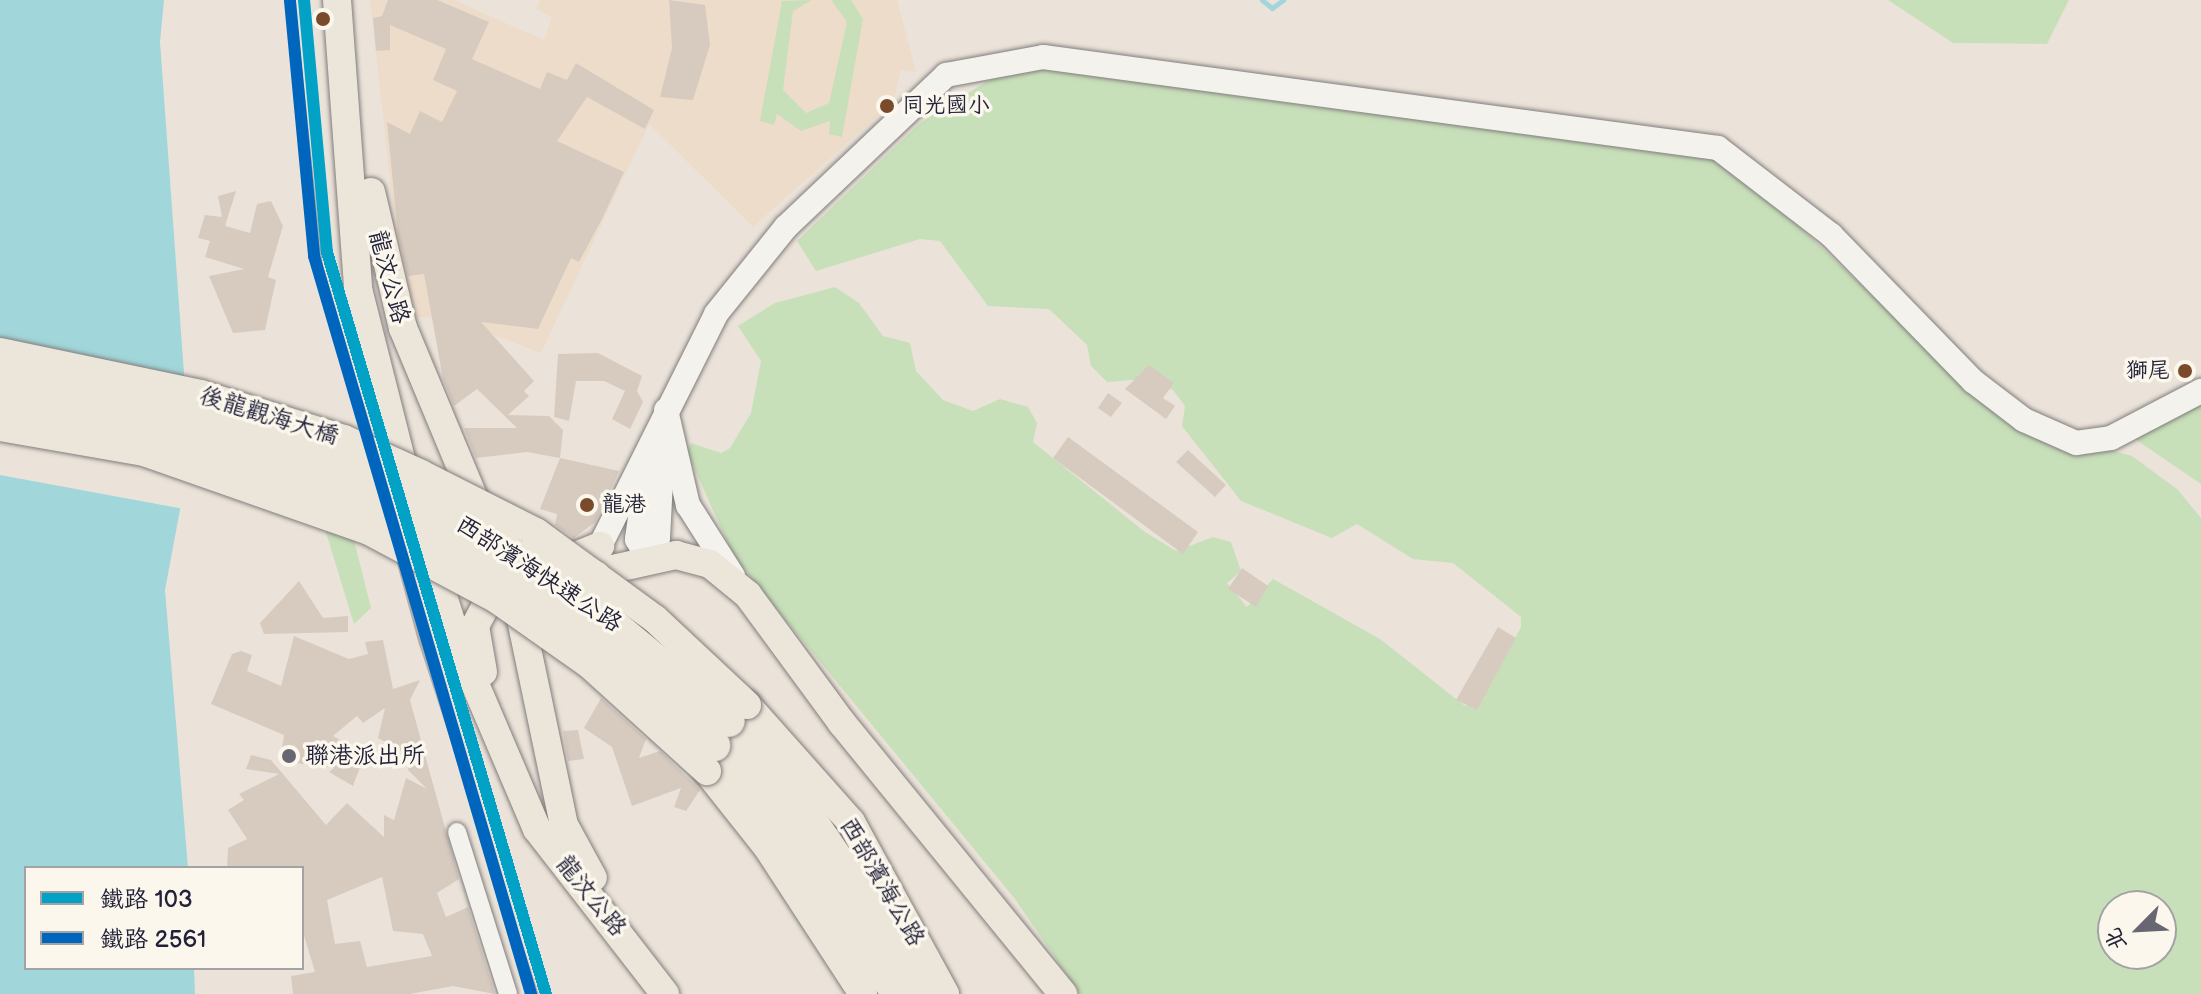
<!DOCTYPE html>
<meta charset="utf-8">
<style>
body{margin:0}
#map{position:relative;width:2201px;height:994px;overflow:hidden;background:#ebe3d9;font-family:"Balsamiq Sans","LXGW WenKai TC",sans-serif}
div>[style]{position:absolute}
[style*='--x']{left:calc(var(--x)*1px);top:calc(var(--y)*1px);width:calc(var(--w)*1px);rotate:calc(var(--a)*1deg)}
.built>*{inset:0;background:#eddcca}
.green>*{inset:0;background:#c7e0b9}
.water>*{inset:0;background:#a1d7da}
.pier>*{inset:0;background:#ebe3d9}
.stream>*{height:5px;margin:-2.5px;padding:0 2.5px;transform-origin:2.5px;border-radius:2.5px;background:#a1d7da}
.building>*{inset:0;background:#d7cbc0}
.roads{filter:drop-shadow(0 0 2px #817d7e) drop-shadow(0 0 2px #817d7e)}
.street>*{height:18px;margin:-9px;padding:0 9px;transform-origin:9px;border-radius:9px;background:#f4f2ed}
.secondary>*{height:24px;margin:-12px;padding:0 12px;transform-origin:12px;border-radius:12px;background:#f4f2ed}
.primary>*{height:28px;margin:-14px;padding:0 14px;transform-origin:14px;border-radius:14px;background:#ece6da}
.highway>*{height:32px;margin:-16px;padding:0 16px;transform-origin:16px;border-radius:16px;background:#ece6da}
.rail>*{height:5px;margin:-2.5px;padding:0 2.5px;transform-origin:2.5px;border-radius:2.5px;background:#afadac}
.bridges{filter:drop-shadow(0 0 2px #817d7e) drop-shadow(0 0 2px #817d7e)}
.primary-bridge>*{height:28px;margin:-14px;padding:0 14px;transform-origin:14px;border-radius:14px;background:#ece6da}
.highway-bridge>*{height:32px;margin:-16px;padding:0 16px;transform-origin:16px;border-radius:16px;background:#ece6da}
.rail-1>*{height:12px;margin:-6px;padding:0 6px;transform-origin:6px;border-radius:6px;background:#02a2c7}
.rail-2>*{height:12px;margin:-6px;padding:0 6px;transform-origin:6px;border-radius:6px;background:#0065bd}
.dots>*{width:22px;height:22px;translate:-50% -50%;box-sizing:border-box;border:4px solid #fbf7ec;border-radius:50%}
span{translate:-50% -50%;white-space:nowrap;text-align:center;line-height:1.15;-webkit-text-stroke:7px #fbf7ec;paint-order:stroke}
.bus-label{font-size:22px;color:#22223b}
.left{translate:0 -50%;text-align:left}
.right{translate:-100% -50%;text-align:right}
.street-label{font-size:24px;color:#22223b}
.poi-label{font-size:24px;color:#22223b}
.legend{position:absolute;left:24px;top:866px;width:280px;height:104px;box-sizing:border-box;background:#fbf7ec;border:2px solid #a4a2a5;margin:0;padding:10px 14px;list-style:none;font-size:24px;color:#22223b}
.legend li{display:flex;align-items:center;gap:16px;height:40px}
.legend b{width:40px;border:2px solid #a4a2a5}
.north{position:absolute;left:2097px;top:890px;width:80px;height:80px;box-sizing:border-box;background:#fbf7ec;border:2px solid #a4a2a5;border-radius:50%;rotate:246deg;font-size:22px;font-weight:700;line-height:32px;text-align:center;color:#22223b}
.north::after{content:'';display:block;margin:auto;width:28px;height:36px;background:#686672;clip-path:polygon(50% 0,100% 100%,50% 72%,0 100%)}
</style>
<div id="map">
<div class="built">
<i style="clip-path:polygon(370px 0,454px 0,544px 40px,552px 17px,536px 9px,540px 0,897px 0,916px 72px,901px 70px,893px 102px,753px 227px,649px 124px,541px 353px,449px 318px,416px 317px,397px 243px)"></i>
</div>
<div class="green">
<i style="clip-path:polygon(812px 0,793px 11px,783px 90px,806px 113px,829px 103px,847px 22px,831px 0,851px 0,863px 19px,842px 137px,829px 134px,830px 121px,801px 131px,777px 114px,774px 125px,760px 121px,782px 1px)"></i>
<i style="clip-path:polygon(1888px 0,2069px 0,2047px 44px,1953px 43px)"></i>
<i style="clip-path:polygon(evenodd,1046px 67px,1693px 148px,1732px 166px,1765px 194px,2007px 423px,2132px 456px,2177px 489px,2201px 518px,2201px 994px,1080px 994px,1015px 899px,734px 557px,687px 452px,691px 443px,721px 453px,730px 448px,751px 413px,761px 361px,738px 326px,775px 303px,835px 287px,859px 303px,883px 336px,910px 343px,916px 371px,943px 400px,973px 411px,1000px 399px,1028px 407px,1037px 423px,1033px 442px,1145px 532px,1176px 551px,1213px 537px,1231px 542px,1241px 571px,1227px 583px,1247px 607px,1273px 579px,1380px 639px,1465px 706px,1482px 699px,1521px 627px,1521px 617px,1453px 563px,1413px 559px,1357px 524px,1332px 538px,1241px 501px,1182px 426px,1185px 406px,1173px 390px,1144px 379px,1107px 382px,1091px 366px,1087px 345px,1049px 309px,988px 306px,940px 241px,920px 239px,816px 271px,797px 241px,920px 123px,994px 77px,1046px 67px,2113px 906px,2161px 906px,2161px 954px,2113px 954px,2113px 906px)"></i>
<i style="clip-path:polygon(2201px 388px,2201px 484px,2135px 439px,2131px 422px)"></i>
<i style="clip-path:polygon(324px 526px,354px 540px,371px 608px,354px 624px)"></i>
</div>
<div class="water">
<i style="clip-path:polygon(0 0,164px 0,160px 42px,190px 456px,165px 590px,188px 868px,26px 868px,26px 968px,194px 968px,195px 994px,0 994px)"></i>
</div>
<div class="pier">
<i style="clip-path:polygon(0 379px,194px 456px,184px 509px,0 475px)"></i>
</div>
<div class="stream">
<i style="--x:1262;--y:0;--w:13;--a:39"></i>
<i style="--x:1272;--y:8;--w:14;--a:-36"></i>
</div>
<div class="building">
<i style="clip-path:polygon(388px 0,437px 0,489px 22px,472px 59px,540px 89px,547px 72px,567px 80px,576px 63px,654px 110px,645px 129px,587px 97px,557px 141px,624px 172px,602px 219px,579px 262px,571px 258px,538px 329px,481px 322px,534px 381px,524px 391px,529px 396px,508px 415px,549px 416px,563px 430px,560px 458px,527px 452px,476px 458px,464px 428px,517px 428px,477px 389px,454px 406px,443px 379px,424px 274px,408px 276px,398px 235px,387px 122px,410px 134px,420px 111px,442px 122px,457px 91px,433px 80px,446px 49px,390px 25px,390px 50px,376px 51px,373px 18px,382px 16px)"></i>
<i style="clip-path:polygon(669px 0,705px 5px,710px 45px,693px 100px,660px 97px,672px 48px)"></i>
<i style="clip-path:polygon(236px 191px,225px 226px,250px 233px,257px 204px,271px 201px,283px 226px,268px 277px,276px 280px,265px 330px,233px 333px,209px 276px,244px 269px,205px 257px,210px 241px,198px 238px,205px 215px,222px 217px,218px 196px)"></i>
<i style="clip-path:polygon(598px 353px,642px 376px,637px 391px,643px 402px,630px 429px,612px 419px,625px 391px,604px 381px,576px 381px,569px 421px,554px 417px,558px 354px)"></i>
<i style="clip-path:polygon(1149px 365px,1174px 383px,1163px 398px,1175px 406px,1166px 419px,1125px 389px)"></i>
<i style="clip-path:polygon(1108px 393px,1122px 403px,1111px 417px,1098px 408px)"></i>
<i style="clip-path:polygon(1068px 437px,1198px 532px,1183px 554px,1053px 458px)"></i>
<i style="clip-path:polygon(1188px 450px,1226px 485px,1215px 497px,1176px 462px)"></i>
<i style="clip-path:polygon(560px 458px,619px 471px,595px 522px,574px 538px,555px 525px,557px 514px,540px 509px)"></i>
<i style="clip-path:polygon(1242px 568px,1268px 586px,1256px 607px,1228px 589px)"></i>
<i style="clip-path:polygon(299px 581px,323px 618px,348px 616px,348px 632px,264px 634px,260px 623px)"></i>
<i style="clip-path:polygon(1498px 627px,1516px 638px,1477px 710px,1456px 700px)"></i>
<i style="clip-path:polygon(evenodd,294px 636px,349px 659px,368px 654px,365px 642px,383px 640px,393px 689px,420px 680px,410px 700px,459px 879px,437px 893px,446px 917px,468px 907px,495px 994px,453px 986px,410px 994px,293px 994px,291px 976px,315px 972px,302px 929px,302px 868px,227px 868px,228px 848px,247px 839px,228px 810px,244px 800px,239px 794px,279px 774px,246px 769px,251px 755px,271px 760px,326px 825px,347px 803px,384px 837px,384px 815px,394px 820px,406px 778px,427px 789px,408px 770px,412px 757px,378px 738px,385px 708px,363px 723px,357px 716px,333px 736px,365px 754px,353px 786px,329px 772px,334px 768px,280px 761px,284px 735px,211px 704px,232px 654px,241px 651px,252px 655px,247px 671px,281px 686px,294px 636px,382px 877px,393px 931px,423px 934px,432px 956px,367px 967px,360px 941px,335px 944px,327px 900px,382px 877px)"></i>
<i style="clip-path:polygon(601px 698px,646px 739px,639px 758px,660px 751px,700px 790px,686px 811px,674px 807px,681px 788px,632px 806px,612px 747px,584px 728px)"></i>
<i style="clip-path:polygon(578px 730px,584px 759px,568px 761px,563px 731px)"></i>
</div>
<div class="roads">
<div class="street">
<i style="--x:457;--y:832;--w:170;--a:72.5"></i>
</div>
<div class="secondary">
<i style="--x:666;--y:410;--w:98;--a:77"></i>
<i style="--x:688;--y:505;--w:84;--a:57.6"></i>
<i style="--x:645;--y:482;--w:58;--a:98"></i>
<i style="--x:637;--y:539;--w:23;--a:61"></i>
<i style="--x:600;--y:546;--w:259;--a:-63.4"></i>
<i style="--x:716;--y:314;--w:112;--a:-51.2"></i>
<i style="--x:786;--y:227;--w:221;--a:-43.5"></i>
<i style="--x:946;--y:75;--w:99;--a:-10.5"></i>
<i style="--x:1043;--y:57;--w:681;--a:7.68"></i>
<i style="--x:1718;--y:148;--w:143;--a:37.6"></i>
<i style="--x:1831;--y:235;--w:204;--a:45.8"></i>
<i style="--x:1973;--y:381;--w:64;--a:37.4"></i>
<i style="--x:2024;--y:420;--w:57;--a:23.9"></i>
<i style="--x:2076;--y:443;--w:35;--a:-8"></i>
<i style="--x:2111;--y:438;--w:102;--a:-27.6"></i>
<i style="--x:648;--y:559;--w:23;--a:-65"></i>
<i style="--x:658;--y:538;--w:97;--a:-87"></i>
</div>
<div class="primary">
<i style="--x:337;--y:0;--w:290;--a:85.8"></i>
<i style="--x:358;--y:289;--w:199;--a:75.8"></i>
<i style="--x:371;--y:192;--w:140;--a:76.8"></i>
<i style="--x:403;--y:328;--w:203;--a:67.4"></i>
<i style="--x:428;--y:548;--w:101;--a:72.6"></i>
<i style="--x:458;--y:644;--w:201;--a:66.9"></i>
<i style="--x:537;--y:829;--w:209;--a:52.2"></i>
<i style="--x:553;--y:565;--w:51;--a:-22"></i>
<i style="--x:572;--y:578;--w:107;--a:-12.5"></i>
<i style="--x:676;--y:555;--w:35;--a:15"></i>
<i style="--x:710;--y:564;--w:49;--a:39.2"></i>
<i style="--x:748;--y:595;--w:159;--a:53.7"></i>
<i style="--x:842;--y:723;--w:350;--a:50.8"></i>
<i style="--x:518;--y:605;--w:225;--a:78.2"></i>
<i style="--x:564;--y:825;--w:60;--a:61.3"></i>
<i style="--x:483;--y:672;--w:47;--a:-99.9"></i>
<i style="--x:475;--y:626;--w:40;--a:-62"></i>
<i style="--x:494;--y:591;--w:19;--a:-32"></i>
<i style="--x:747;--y:705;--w:157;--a:48.4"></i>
<i style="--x:851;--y:822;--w:196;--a:61.3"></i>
<i style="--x:707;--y:771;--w:98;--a:51.6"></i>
<i style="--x:768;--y:848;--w:174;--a:56.9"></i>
</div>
<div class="highway">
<i style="--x:729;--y:721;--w:120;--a:50.1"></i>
<i style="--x:806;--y:813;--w:218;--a:56"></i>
<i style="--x:714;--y:745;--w:115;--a:49.2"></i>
<i style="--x:789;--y:832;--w:195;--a:56.1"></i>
</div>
</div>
<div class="rail">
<i style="--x:292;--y:0;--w:278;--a:84"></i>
<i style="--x:321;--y:276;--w:380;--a:74.8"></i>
<i style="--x:421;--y:643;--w:369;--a:71.9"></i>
</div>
<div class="bridges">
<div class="primary-bridge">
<i style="--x:0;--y:352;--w:205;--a:11.8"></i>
<i style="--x:201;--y:394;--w:150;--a:17.5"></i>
<i style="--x:344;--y:439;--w:85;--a:24.4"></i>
<i style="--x:421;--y:474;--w:129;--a:26.8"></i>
<i style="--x:536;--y:532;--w:147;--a:36.2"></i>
<i style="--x:655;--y:619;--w:126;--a:43.1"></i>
<i style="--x:0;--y:427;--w:146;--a:9.8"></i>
<i style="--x:144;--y:452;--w:238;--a:19.3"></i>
<i style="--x:369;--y:531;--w:146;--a:28.1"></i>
<i style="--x:498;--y:600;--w:113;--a:35.2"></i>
<i style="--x:590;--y:665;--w:158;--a:42.2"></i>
</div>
<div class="highway-bridge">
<i style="--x:0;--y:377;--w:201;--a:12"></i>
<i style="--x:197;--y:419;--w:123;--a:17"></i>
<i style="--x:315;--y:455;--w:142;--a:23.7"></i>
<i style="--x:445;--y:512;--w:148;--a:31.8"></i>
<i style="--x:571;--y:590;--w:205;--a:39.7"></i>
<i style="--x:0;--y:402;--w:201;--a:11.8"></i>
<i style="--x:197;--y:443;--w:229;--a:20.7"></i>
<i style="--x:411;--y:524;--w:153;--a:30.3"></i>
<i style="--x:543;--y:601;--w:104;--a:36.4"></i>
<i style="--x:627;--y:663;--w:120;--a:43.3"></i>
<i style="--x:538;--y:546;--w:65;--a:28.5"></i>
</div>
</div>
<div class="rail-1">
<i style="--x:304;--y:0;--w:253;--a:84.8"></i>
<i style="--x:327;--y:252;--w:774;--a:73.56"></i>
</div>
<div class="rail-2">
<i style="--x:290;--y:1;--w:256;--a:84.6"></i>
<i style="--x:314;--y:256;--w:769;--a:73.61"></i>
</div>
<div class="dots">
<i style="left:323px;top:19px;background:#7a4b2a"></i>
<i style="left:887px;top:106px;background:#7a4b2a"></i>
<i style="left:2185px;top:371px;background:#7a4b2a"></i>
<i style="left:587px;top:505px;background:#7a4b2a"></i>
<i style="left:289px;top:756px;background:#686672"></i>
</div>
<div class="bus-label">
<span class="left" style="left:902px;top:106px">同光國小</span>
<span class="right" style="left:2170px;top:371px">獅尾</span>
<span class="left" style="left:602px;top:505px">龍港</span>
</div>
<div class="street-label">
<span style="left:389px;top:277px;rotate:75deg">龍汶公路</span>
<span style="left:269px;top:416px;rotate:17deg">後龍觀海大橋</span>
<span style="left:539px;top:574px;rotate:33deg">西部濱海快速公路</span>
<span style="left:882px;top:882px;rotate:60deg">西部濱海公路</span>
<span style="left:591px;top:896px;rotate:51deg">龍汶公路</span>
</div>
<div class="poi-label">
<span class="left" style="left:305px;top:756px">聯港派出所</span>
</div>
<ul class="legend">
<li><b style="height:10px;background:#02a2c7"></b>鐵路 103</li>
<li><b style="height:10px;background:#0065bd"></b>鐵路 2561</li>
</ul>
<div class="north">北</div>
</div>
